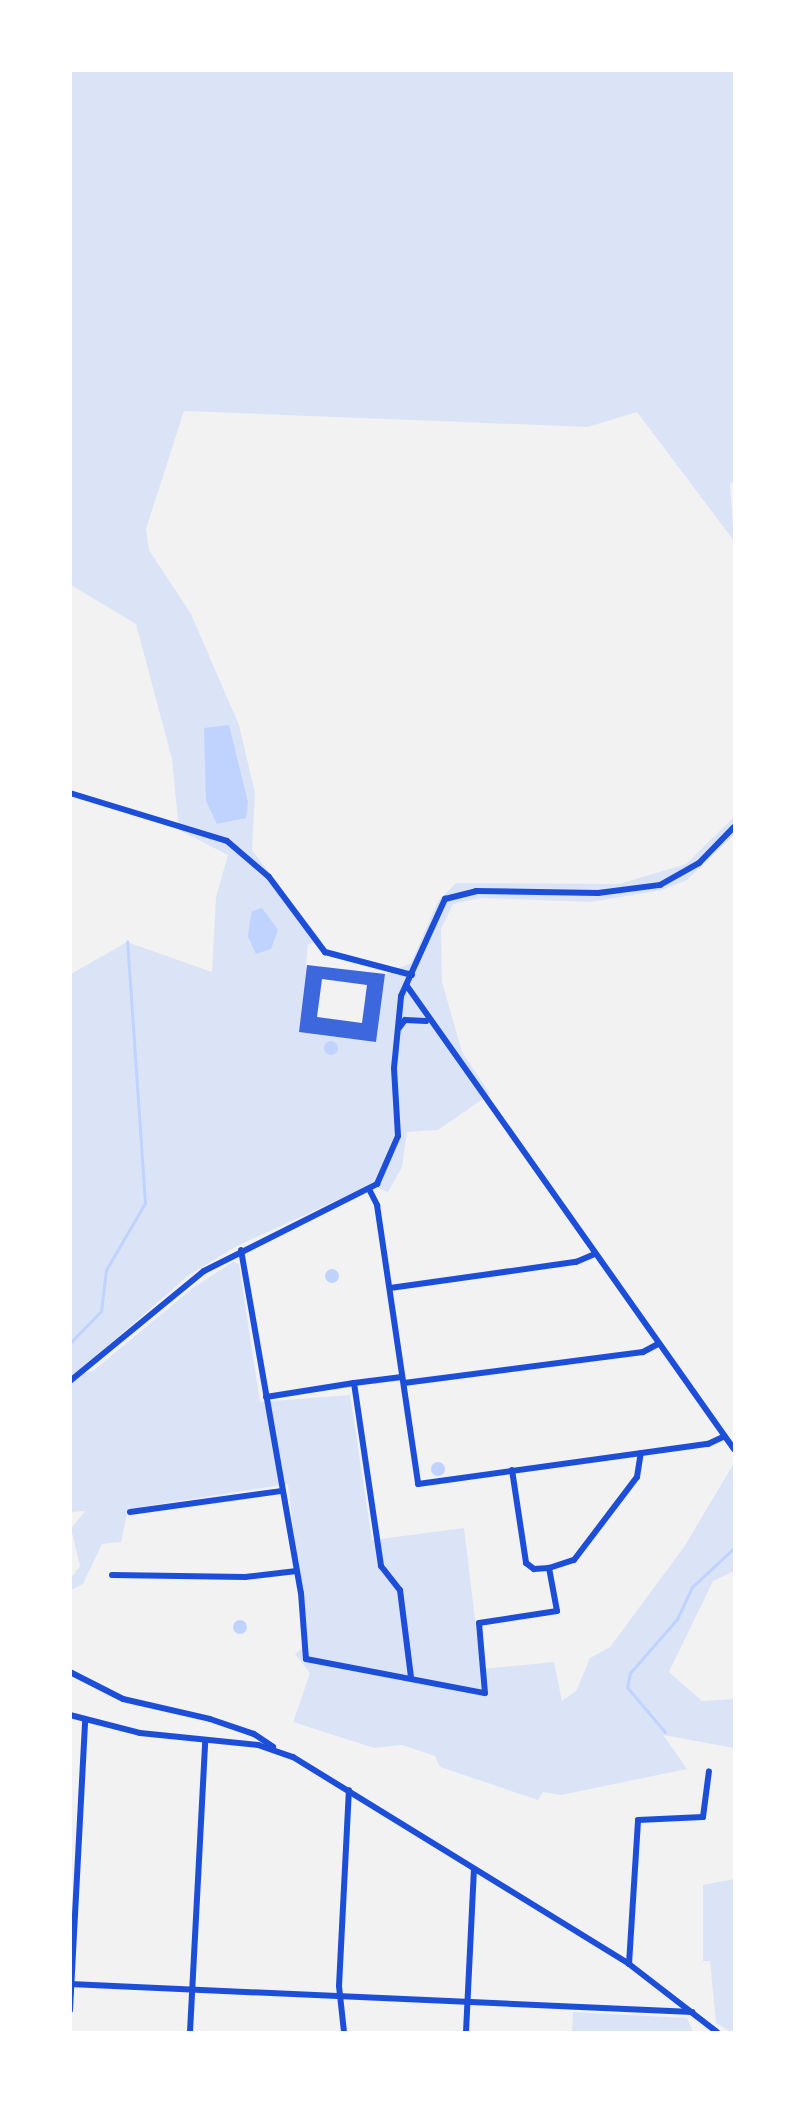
<!DOCTYPE html>
<style>
body{margin:0}
#map{position:relative;width:805px;height:2103px;overflow:hidden;background:#f2f2f2;font-family:"Nunito Sans",sans-serif}
div>[style]{position:absolute}
[style*='--x']{left:calc(var(--x)*1px);top:calc(var(--y)*1px);width:calc(var(--w)*1px);rotate:calc(var(--a)*1deg)}
.green>*{inset:0;background:#dbe4f7}
.water>*{inset:0;background:#bfd3fe}
.round{border-radius:50%}
.stream>*{height:3px;margin:-1.5px;padding:0 1.5px;transform-origin:1.5px;border-radius:1.5px;background:#bfd3fe}
.building>*{inset:0;background:#3d67dc}
.minor>*{height:6px;margin:-3px;padding:0 3px;transform-origin:3px;border-radius:3px;background:#1d4ed8}
span{translate:-50% -50%;white-space:nowrap;text-align:center;line-height:1.15;-webkit-text-stroke:6px #fff;paint-order:stroke}
.frame{position:absolute;inset:0;border:72px solid #fff;pointer-events:none}
</style>
<div id="map">
<div class="green">
<i style="clip-path:polygon(71px 71px,734px 71px,734px 481px,730px 484px,734px 541px,637px 412px,588px 427px,184px 411px,146px 529px,149px 550px,191px 614px,239px 725px,255px 793px,252px 850px,322px 942px,308px 944px,300px 1032px,376px 1042px,385px 974px,411px 963px,438px 901px,456px 883px,619px 884px,686px 864px,734px 817px,734px 835px,687px 880px,662px 890px,591px 902px,480px 898px,453px 904px,441px 929px,442px 982px,462px 1052px,490px 1094px,438px 1130px,407px 1132px,402px 1167px,388px 1192px,370px 1185px,235px 1247px,189px 1275px,74px 1375px,93px 1371px,194px 1287px,233px 1262px,239px 1264px,260px 1402px,350px 1395px,372px 1540px,464px 1528px,481px 1669px,554px 1662px,562px 1701px,576px 1691px,590px 1658px,610px 1647px,684px 1547px,734px 1463px,734px 1571px,713px 1581px,669px 1672px,702px 1701px,734px 1699px,734px 1748px,663px 1735px,687px 1769px,561px 1795px,543px 1792px,538px 1800px,440px 1767px,435px 1756px,402px 1745px,374px 1748px,293px 1722px,310px 1673px,295px 1654px,307px 1644px,288px 1484px,128px 1509px,121px 1542px,102px 1544px,83px 1584px,71px 1590px,71px 1578px,80px 1566px,71px 1529px,85px 1511px,71px 1512px,71px 974px,127px 942px,212px 972px,216px 897px,228px 855px,179px 830px,172px 759px,136px 624px,71px 585px)"></i>
<i style="clip-path:polygon(734px 1879px,734px 2032px,731px 2032px,716px 2023px,710px 1961px,703px 1961px,703px 1885px)"></i>
<i style="clip-path:polygon(573px 2012px,687px 2018px,693px 2032px,572px 2032px)"></i>
</div>
<div class="water">
<i style="clip-path:polygon(229px 725px,248px 802px,246px 818px,217px 824px,206px 801px,204px 728px)"></i>
<i style="clip-path:polygon(262px 908px,278px 930px,271px 949px,256px 954px,248px 937px,250px 920px,252px 911px)"></i>
<i class="round" style="left:324px;top:1041px;width:14px;height:14px"></i>
<i class="round" style="left:325px;top:1269px;width:14px;height:14px"></i>
<i class="round" style="left:431px;top:1462px;width:14px;height:14px"></i>
<i class="round" style="left:233px;top:1620px;width:14px;height:14px"></i>
</div>
<div class="stream">
<i style="--x:70;--y:1343;--w:45;--a:-45.9"></i>
<i style="--x:101;--y:1311;--w:41;--a:-83"></i>
<i style="--x:106;--y:1270;--w:78;--a:-59.8"></i>
<i style="--x:145;--y:1203;--w:262;--a:-93.9"></i>
<i style="--x:665;--y:1732;--w:59;--a:-130.2"></i>
<i style="--x:627;--y:1687;--w:14;--a:-78"></i>
<i style="--x:630;--y:1673;--w:72;--a:-49"></i>
<i style="--x:677;--y:1619;--w:35;--a:-65"></i>
<i style="--x:692;--y:1587;--w:57;--a:-42.9"></i>
</div>
<div class="building">
<i style="clip-path:polygon(evenodd,307px 965px,385px 974px,376px 1042px,299px 1032px,307px 965px,322px 979px,367px 985px,362px 1023px,317px 1017px,322px 979px)"></i>
</div>
<div class="minor">
<i style="--x:70;--y:793;--w:164;--a:17"></i>
<i style="--x:227;--y:841;--w:55;--a:40.6"></i>
<i style="--x:269;--y:877;--w:94;--a:53.3"></i>
<i style="--x:325;--y:952;--w:90;--a:14.8"></i>
<i style="--x:407;--y:986;--w:567;--a:54.77"></i>
<i style="--x:399;--y:1028;--w:10;--a:-53"></i>
<i style="--x:405;--y:1020;--w:21;--a:3"></i>
<i style="--x:370;--y:1191;--w:16;--a:63"></i>
<i style="--x:377;--y:1205;--w:282;--a:81.6"></i>
<i style="--x:418;--y:1484;--w:293;--a:-7.9"></i>
<i style="--x:708;--y:1444;--w:17;--a:-25"></i>
<i style="--x:241;--y:1250;--w:348;--a:80.1"></i>
<i style="--x:301;--y:1593;--w:66;--a:85.7"></i>
<i style="--x:306;--y:1659;--w:182;--a:10.8"></i>
<i style="--x:485;--y:1693;--w:70;--a:-94.9"></i>
<i style="--x:479;--y:1623;--w:79;--a:-8.7"></i>
<i style="--x:557;--y:1611;--w:44;--a:-100.5"></i>
<i style="--x:390;--y:1288;--w:188;--a:-8"></i>
<i style="--x:576;--y:1262;--w:21;--a:-23"></i>
<i style="--x:70;--y:1381;--w:173;--a:-39.4"></i>
<i style="--x:204;--y:1271;--w:194;--a:-26.7"></i>
<i style="--x:377;--y:1184;--w:52;--a:-66.4"></i>
<i style="--x:398;--y:1136;--w:68;--a:-93.4"></i>
<i style="--x:394;--y:1068;--w:72;--a:-84.4"></i>
<i style="--x:401;--y:996;--w:107;--a:-65.6"></i>
<i style="--x:445;--y:899;--w:32;--a:-14"></i>
<i style="--x:476;--y:891;--w:122;--a:0.9"></i>
<i style="--x:598;--y:893;--w:63;--a:-7.4"></i>
<i style="--x:660;--y:885;--w:45;--a:-29.4"></i>
<i style="--x:699;--y:863;--w:50;--a:-45.8"></i>
<i style="--x:354;--y:1383;--w:48;--a:-7.1"></i>
<i style="--x:404;--y:1383;--w:241;--a:-7.4"></i>
<i style="--x:643;--y:1352;--w:17;--a:-28"></i>
<i style="--x:266;--y:1397;--w:89;--a:-9"></i>
<i style="--x:354;--y:1383;--w:185;--a:81.6"></i>
<i style="--x:381;--y:1566;--w:31;--a:52"></i>
<i style="--x:400;--y:1590;--w:88;--a:82.8"></i>
<i style="--x:512;--y:1470;--w:94;--a:81.4"></i>
<i style="--x:526;--y:1563;--w:10;--a:37"></i>
<i style="--x:534;--y:1569;--w:15;--a:-4"></i>
<i style="--x:549;--y:1568;--w:26;--a:-18"></i>
<i style="--x:574;--y:1560;--w:104;--a:-52.8"></i>
<i style="--x:637;--y:1477;--w:24;--a:-81"></i>
<i style="--x:130;--y:1512;--w:152;--a:-7.9"></i>
<i style="--x:112;--y:1575;--w:133;--a:0.9"></i>
<i style="--x:245;--y:1577;--w:52;--a:-6.6"></i>
<i style="--x:70;--y:1672;--w:59;--a:27"></i>
<i style="--x:123;--y:1699;--w:89;--a:12.9"></i>
<i style="--x:210;--y:1719;--w:46;--a:18.8"></i>
<i style="--x:254;--y:1734;--w:23;--a:34"></i>
<i style="--x:70;--y:1715;--w:72;--a:14.4"></i>
<i style="--x:140;--y:1733;--w:119;--a:5.8"></i>
<i style="--x:258;--y:1745;--w:37;--a:19"></i>
<i style="--x:293;--y:1757;--w:395;--a:31.6"></i>
<i style="--x:629;--y:1964;--w:111;--a:37.7"></i>
<i style="--x:629;--y:1964;--w:144;--a:-86.4"></i>
<i style="--x:638;--y:1820;--w:65;--a:-2.6"></i>
<i style="--x:703;--y:1817;--w:46;--a:-82.6"></i>
<i style="--x:70;--y:1984;--w:623;--a:2.58"></i>
<i style="--x:70;--y:2010;--w:291;--a:-87"></i>
<i style="--x:190;--y:2032;--w:290;--a:-87"></i>
<i style="--x:344;--y:2032;--w:46;--a:-96.2"></i>
<i style="--x:339;--y:1986;--w:196;--a:-87.1"></i>
<i style="--x:466;--y:2032;--w:163;--a:-87.2"></i>
</div>
<div class="frame"></div>
</div>
